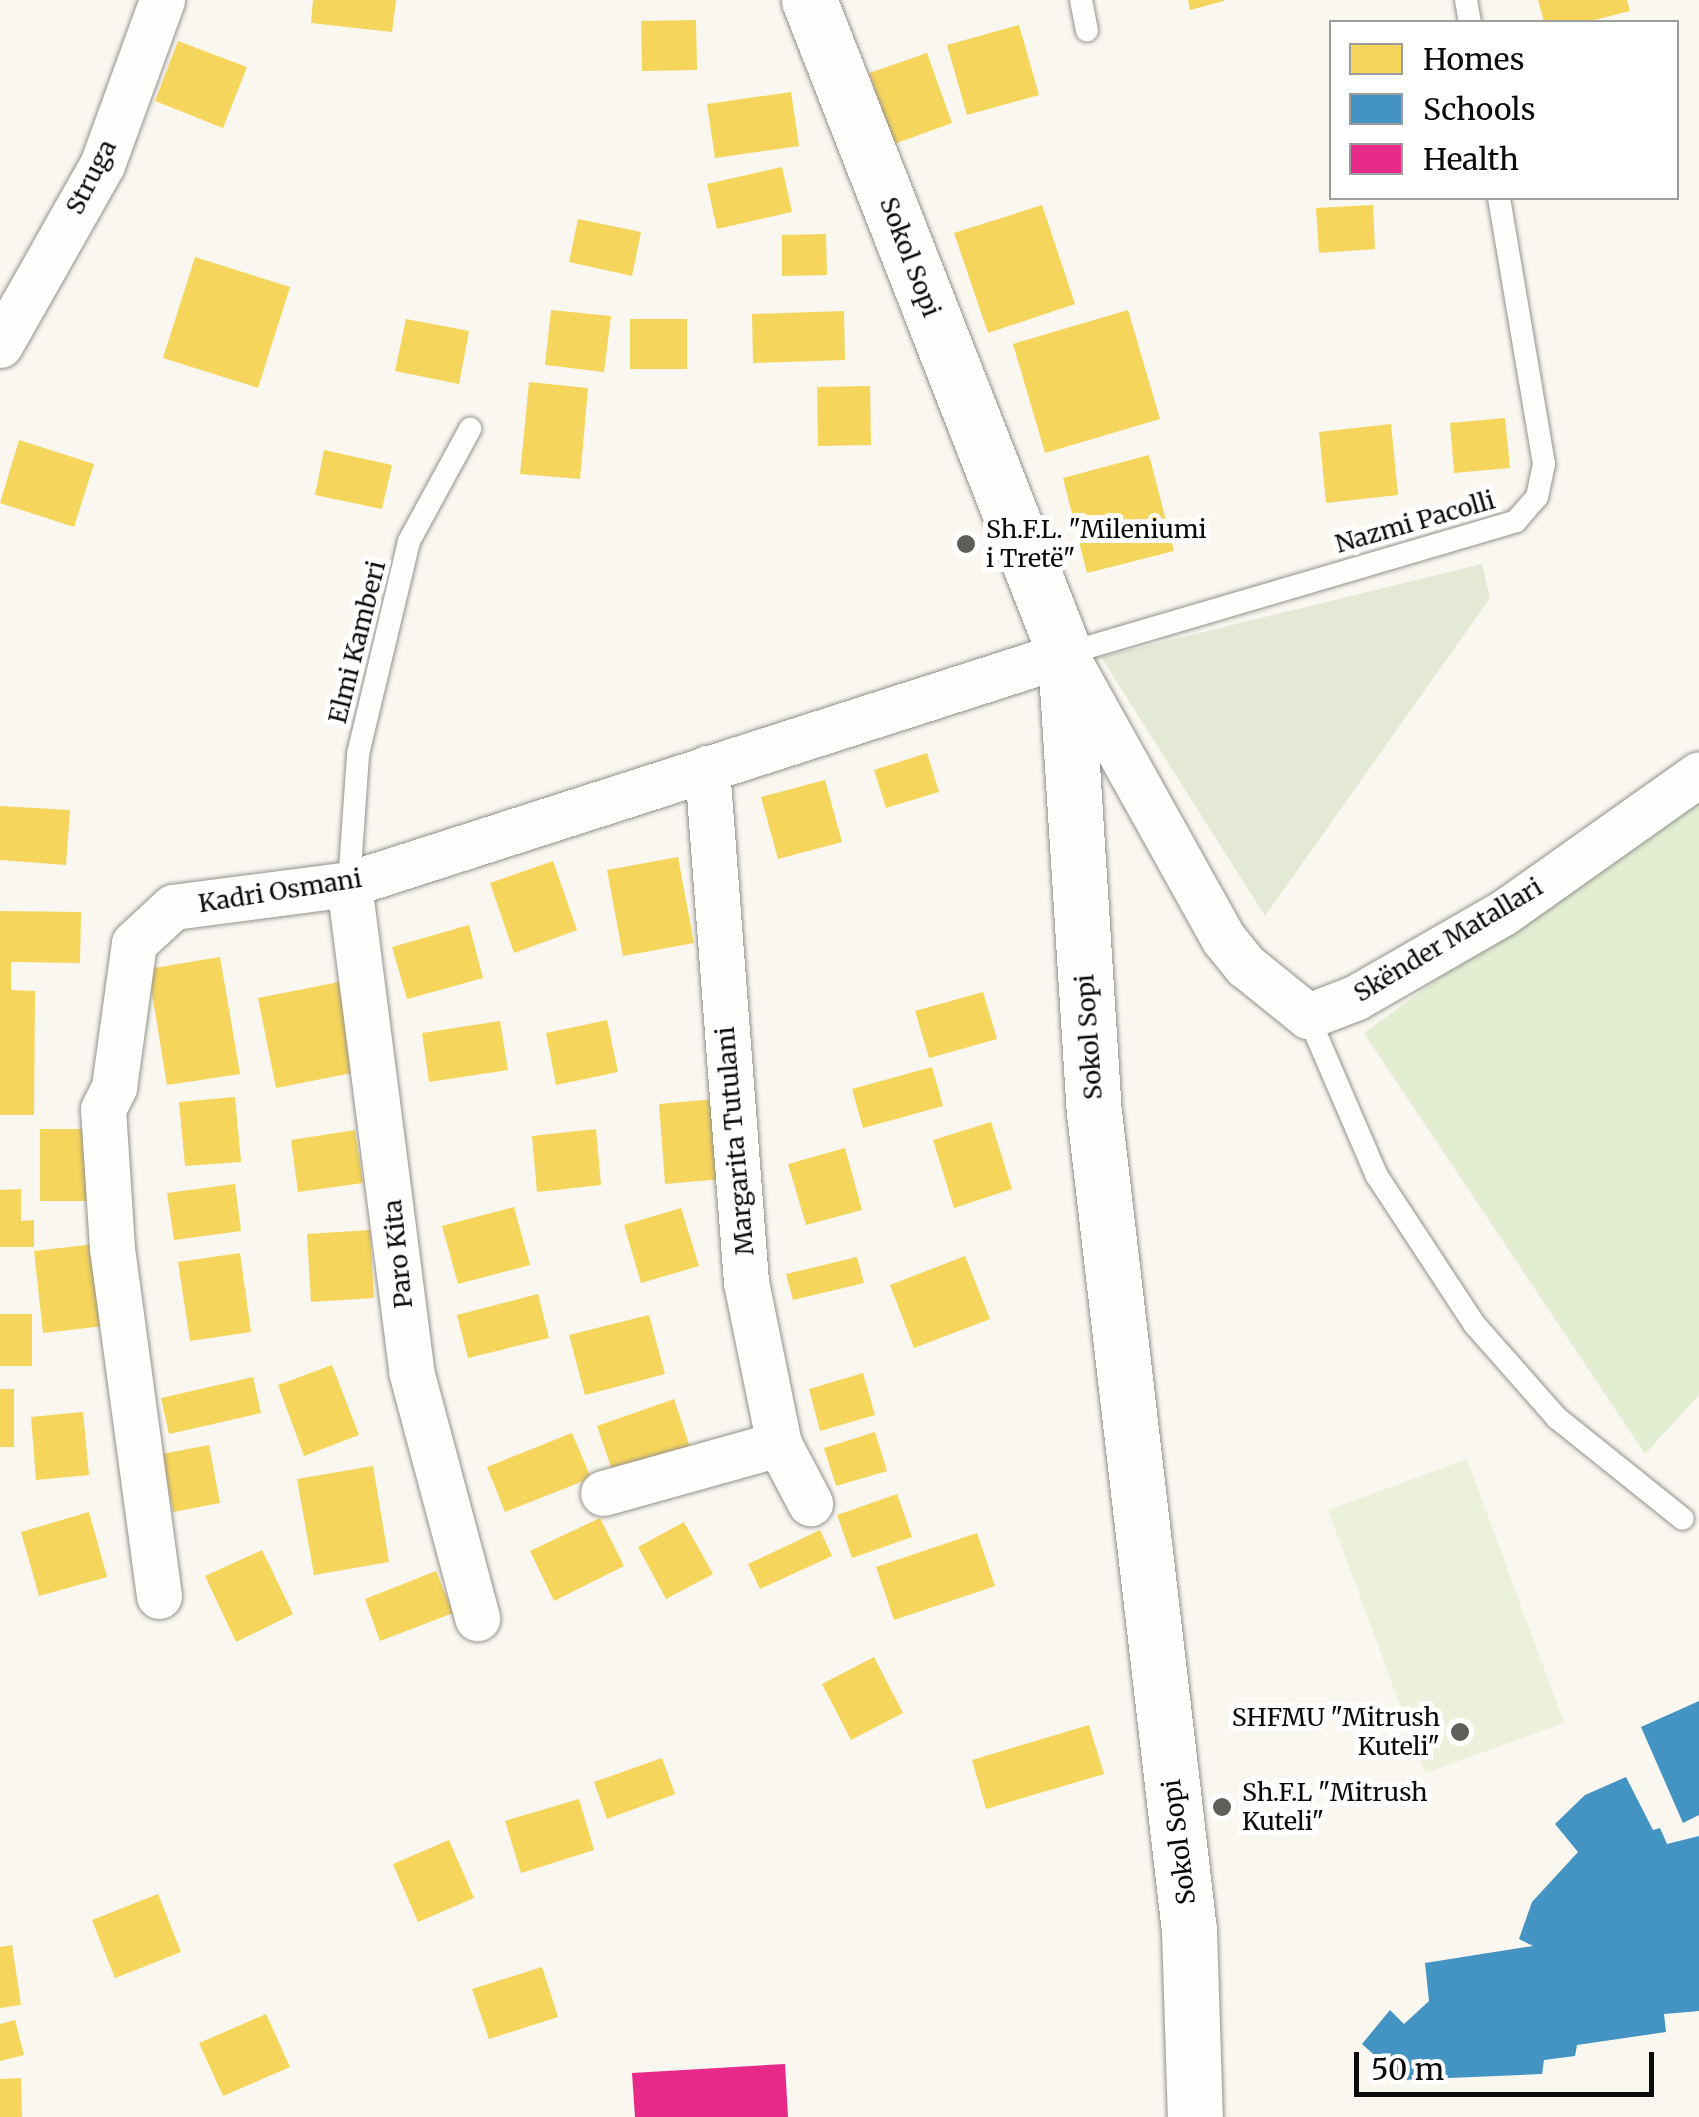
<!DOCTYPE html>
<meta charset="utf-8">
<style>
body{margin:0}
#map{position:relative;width:1699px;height:2117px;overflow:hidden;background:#f9f7f0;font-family:Merriweather,serif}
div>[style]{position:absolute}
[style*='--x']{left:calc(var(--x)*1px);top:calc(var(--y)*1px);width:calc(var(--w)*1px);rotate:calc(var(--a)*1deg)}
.green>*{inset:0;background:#e2edd1}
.cemetery>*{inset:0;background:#e4e9d5}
.pitch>*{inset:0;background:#ecf1db}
.homes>*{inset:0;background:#f6d55c}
.schools>*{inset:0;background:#4393c3}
.health>*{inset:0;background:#e7298a}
.roads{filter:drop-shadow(0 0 2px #92918e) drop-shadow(0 0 2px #92918e)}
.service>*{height:22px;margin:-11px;padding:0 11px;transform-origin:11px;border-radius:11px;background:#fefefd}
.minor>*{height:45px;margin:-22.5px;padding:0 22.5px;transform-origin:22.5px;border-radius:22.5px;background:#fefefd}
.tertiary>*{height:55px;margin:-27.5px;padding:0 27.5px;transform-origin:27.5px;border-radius:27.5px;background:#fefefd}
.dots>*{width:28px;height:28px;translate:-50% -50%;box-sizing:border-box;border:5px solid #fff;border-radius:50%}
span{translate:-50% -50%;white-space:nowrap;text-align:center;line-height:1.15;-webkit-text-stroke:10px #fff;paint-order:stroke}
.street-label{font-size:25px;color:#0b0b0b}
.poi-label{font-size:25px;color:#0b0b0b}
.left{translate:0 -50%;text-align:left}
.right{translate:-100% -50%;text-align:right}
.legend{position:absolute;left:1329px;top:20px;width:350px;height:180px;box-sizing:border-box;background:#fff;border:2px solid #9d9d9d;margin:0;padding:12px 18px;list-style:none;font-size:30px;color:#0b0b0b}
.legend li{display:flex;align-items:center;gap:20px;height:50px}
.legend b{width:50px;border:2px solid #9d9d9d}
.scale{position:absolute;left:1354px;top:2052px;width:300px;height:45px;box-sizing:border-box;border:5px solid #0b0b0b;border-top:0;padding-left:12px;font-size:30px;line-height:35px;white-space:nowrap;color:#0b0b0b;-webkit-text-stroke:8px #fff;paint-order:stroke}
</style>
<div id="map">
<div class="green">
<i style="clip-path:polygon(1699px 788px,1699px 1395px,1645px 1454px,1364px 1033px)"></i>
</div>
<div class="cemetery">
<i style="clip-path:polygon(1482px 564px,1490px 598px,1265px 916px,1101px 657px)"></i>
</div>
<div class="pitch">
<i style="clip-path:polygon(1467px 1459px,1564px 1723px,1425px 1773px,1328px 1510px)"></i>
</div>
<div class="homes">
<i style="clip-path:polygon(313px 0,396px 0,392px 32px,311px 23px)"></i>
<i style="clip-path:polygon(1188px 0,1224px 0,1224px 1px,1190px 10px)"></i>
<i style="clip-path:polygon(1538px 0,1627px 0,1630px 11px,1587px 22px,1544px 22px)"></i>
<i style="clip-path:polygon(696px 20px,697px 70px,642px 71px,641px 21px)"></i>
<i style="clip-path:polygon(1019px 25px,1039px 95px,967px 115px,947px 45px)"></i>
<i style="clip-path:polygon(178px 41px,247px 67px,223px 128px,155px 101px)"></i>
<i style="clip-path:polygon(927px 53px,952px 123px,894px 144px,869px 73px)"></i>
<i style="clip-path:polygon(791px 92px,799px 146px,715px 158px,707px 104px)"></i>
<i style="clip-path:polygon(782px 167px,792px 212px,717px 229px,707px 184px)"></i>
<i style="clip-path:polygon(1042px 205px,1075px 304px,988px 333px,954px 233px)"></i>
<i style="clip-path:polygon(1373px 205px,1375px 249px,1319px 253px,1316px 208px)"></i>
<i style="clip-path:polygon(578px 219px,641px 232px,632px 276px,569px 262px)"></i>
<i style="clip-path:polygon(826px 234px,827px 275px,782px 276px,782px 235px)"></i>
<i style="clip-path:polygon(195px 257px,290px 287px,258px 388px,163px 358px)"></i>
<i style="clip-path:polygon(551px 310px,611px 316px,604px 372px,545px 365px)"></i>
<i style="clip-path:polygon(1128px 310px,1160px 419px,1045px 453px,1013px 344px)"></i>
<i style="clip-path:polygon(844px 311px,845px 360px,753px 363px,752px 314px)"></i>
<i style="clip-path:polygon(406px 319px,469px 331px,459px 384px,395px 371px)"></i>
<i style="clip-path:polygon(630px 319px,687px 319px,687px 369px,630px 369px)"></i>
<i style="clip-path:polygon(529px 382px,588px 388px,580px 479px,520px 474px)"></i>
<i style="clip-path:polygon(870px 386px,871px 445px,818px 446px,817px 387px)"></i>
<i style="clip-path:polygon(1505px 418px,1510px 468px,1454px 473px,1450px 423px)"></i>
<i style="clip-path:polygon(1391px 424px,1398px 495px,1326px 503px,1319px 432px)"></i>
<i style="clip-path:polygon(19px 440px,94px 464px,74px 527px,0 503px)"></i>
<i style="clip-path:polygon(324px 450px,392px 465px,382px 509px,315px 495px)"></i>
<i style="clip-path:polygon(1149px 455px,1174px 551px,1087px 573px,1063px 478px)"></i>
<i style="clip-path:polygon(927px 753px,939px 792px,886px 808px,874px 770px)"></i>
<i style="clip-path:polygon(825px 780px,842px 842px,778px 859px,761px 797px)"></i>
<i style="clip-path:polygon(0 806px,70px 810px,66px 865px,0 860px)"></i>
<i style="clip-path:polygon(678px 857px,694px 943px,623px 956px,607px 870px)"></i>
<i style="clip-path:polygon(553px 861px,577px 930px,514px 953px,490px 883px)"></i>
<i style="clip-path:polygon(0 911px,81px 912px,80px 963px,11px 962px,11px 990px,35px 991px,34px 1115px,0 1115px)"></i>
<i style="clip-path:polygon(469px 925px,483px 978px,407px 999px,392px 947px)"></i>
<i style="clip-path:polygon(220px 957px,240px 1074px,167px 1085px,148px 969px)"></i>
<i style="clip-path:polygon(339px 982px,357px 1072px,276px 1088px,258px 998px)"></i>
<i style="clip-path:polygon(983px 992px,997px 1039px,929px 1058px,915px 1011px)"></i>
<i style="clip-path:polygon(607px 1020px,618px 1072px,556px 1085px,546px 1033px)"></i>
<i style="clip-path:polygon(500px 1021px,508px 1070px,429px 1082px,422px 1033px)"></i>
<i style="clip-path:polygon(932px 1067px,943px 1106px,863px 1128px,852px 1089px)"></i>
<i style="clip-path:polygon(235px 1097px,241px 1162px,185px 1166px,179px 1102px)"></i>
<i style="clip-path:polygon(715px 1099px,722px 1179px,665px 1184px,659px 1104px)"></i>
<i style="clip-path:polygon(991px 1122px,1012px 1189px,954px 1208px,933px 1140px)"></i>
<i style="clip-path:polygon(40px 1129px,93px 1129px,93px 1201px,40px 1201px)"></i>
<i style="clip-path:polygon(596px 1129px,601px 1185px,537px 1192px,532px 1136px)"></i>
<i style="clip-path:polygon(355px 1130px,363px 1183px,298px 1192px,291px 1140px)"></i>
<i style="clip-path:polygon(845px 1148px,862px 1210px,806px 1225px,788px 1164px)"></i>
<i style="clip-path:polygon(235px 1184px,241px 1231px,174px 1240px,167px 1193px)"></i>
<i style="clip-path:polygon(21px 1189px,21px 1221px,34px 1220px,34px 1247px,0 1247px,0 1190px)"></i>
<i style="clip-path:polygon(514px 1207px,530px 1265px,458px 1284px,442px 1226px)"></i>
<i style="clip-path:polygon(681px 1208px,699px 1266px,641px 1283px,624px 1225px)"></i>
<i style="clip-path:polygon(370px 1230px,374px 1298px,311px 1302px,307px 1234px)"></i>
<i style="clip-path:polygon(95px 1244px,104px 1326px,43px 1333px,34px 1251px)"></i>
<i style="clip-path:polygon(240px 1253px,251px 1332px,190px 1341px,178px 1262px)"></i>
<i style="clip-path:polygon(965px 1256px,990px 1319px,914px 1348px,890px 1285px)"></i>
<i style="clip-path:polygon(857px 1257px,864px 1283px,793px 1300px,786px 1274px)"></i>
<i style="clip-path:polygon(538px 1294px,549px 1338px,468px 1358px,457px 1315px)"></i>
<i style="clip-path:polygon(0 1314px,32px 1314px,32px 1366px,0 1366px)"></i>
<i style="clip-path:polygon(649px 1315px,665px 1374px,585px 1395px,569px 1335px)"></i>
<i style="clip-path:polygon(332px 1365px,359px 1435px,304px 1456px,278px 1385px)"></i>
<i style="clip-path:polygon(863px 1373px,875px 1415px,820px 1431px,809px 1389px)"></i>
<i style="clip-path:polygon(253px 1377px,261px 1413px,169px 1434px,161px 1398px)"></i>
<i style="clip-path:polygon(0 1389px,14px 1389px,14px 1447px,0 1447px)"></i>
<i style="clip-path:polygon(674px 1399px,691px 1450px,614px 1476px,597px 1426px)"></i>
<i style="clip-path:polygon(83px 1412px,89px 1475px,36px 1480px,31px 1417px)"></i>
<i style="clip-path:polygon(875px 1432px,887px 1471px,836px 1486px,824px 1448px)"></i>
<i style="clip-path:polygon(572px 1433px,591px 1478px,505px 1512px,487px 1467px)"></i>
<i style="clip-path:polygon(209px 1445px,220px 1503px,173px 1512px,162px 1454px)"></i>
<i style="clip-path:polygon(373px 1466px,389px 1562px,314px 1575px,297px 1479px)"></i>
<i style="clip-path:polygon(897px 1494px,912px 1537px,852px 1558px,837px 1515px)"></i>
<i style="clip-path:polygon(89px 1512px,107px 1577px,39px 1596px,21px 1532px)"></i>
<i style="clip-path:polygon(600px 1518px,624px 1566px,554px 1601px,530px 1551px)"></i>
<i style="clip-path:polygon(684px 1522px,713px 1574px,666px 1599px,638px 1547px)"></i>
<i style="clip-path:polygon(820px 1530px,832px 1556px,760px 1589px,748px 1564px)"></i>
<i style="clip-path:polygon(977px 1533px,995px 1586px,894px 1620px,876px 1567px)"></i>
<i style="clip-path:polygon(262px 1550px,293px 1614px,236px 1642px,205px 1576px)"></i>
<i style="clip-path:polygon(436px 1571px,453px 1613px,380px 1641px,365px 1599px)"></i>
<i style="clip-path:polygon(874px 1657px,903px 1713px,851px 1740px,822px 1684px)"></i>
<i style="clip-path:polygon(1089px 1725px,1104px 1774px,986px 1809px,972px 1760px)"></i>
<i style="clip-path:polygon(662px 1758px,675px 1794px,607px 1819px,594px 1782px)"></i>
<i style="clip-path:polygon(579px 1799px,594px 1850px,521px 1873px,505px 1821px)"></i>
<i style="clip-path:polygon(449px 1840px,474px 1898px,418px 1922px,393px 1864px)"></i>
<i style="clip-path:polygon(158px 1894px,181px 1952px,115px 1978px,92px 1920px)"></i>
<i style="clip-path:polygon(12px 1945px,21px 2005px,0 2008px,0 1947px)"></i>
<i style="clip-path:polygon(542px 1967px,558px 2017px,489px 2039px,472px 1989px)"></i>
<i style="clip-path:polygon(266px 2014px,290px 2067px,223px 2096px,199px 2043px)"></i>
<i style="clip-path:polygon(15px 2020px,24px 2055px,0 2061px,0 2024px)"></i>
<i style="clip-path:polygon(21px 2078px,22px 2117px,0 2117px,0 2079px)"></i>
</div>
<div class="schools">
<i style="clip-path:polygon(1699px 1701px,1699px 1815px,1683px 1823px,1641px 1727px)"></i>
<i style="clip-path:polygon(1626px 1777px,1653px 1830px,1660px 1828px,1667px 1844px,1699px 1836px,1699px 2011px,1664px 2014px,1666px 2032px,1577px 2045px,1575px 2056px,1544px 2060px,1542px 2074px,1402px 2080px,1362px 2044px,1390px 2010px,1404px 2024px,1429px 2001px,1425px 1963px,1533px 1946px,1519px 1939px,1532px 1902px,1578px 1852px,1555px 1824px,1585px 1795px)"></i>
</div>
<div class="health">
<i style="clip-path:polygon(785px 2064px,788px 2117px,635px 2117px,632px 2073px)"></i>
</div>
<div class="roads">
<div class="service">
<i style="--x:1081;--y:0;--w:31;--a:79"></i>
<i style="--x:1466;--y:0;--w:22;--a:80"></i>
<i style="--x:1065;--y:654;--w:470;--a:-16.4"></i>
<i style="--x:1516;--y:521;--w:32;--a:-49"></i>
<i style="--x:1537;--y:497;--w:34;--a:-78"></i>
<i style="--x:1544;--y:464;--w:270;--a:-99.6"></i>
<i style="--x:349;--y:884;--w:130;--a:-86"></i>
<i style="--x:358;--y:754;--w:219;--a:-76.5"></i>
<i style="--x:409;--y:541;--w:128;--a:-61.4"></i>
<i style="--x:1308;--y:1016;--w:174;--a:66.7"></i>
<i style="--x:1377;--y:1176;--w:178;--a:56.7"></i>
<i style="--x:1475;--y:1325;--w:124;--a:48.6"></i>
<i style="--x:1557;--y:1418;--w:161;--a:38.7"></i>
</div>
<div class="minor">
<i style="--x:0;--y:345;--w:207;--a:-60.5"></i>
<i style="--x:102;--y:165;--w:176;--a:-70"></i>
<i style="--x:707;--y:768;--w:515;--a:85.66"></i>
<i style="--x:746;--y:1282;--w:165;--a:78.5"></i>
<i style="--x:779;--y:1444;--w:67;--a:62.3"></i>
<i style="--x:349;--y:884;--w:491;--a:82.7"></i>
<i style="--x:411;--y:1371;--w:256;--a:75"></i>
<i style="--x:603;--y:1493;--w:183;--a:-15.6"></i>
<i style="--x:159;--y:1596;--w:351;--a:-97.7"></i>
<i style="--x:112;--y:1248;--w:139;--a:-93.7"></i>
<i style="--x:103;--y:1109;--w:25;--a:-63"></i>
<i style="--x:114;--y:1087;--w:145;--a:-82.1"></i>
<i style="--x:134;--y:943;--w:53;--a:-42.7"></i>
<i style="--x:173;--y:907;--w:177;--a:-7.4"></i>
<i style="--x:349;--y:884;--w:752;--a:-17.81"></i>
<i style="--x:1065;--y:654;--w:325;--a:60.9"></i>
<i style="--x:1223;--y:938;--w:36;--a:51"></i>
<i style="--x:1246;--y:966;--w:80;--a:38.9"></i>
<i style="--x:1308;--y:1016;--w:50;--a:-21"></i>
<i style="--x:1355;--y:998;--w:171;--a:-29.9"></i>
<i style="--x:1503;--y:913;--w:240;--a:-35.3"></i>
</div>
<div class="tertiary">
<i style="--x:809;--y:0;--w:702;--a:68.62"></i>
<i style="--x:1065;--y:654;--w:459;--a:86.4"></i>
<i style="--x:1094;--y:1112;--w:823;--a:83.38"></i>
<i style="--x:1189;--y:1930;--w:187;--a:88.2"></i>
</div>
</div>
<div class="dots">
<i style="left:966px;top:544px;background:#5e5e5b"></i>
<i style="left:1460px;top:1732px;background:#5e5e5b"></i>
<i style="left:1222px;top:1807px;background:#5e5e5b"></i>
</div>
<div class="street-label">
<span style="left:91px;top:177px;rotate:-63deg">Struga</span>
<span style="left:910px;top:257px;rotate:69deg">Sokol Sopi</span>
<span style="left:1415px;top:522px;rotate:-16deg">Nazmi Pacolli</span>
<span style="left:357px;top:642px;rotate:-76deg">Elmi Kamberi</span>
<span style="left:280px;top:891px;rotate:-9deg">Kadri Osmani</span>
<span style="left:1448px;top:940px;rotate:-31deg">Skënder Matallari</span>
<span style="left:1089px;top:1037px;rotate:-94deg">Sokol Sopi</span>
<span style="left:735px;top:1141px;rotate:-95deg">Margarita Tutulani</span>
<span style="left:398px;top:1254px;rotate:-96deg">Paro Kita</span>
<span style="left:1179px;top:1842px;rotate:-97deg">Sokol Sopi</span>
</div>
<div class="poi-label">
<span class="left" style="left:986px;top:544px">Sh.F.L. "Mileniumi<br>i Tretë"</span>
<span class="right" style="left:1440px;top:1732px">SHFMU "Mitrush<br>Kuteli"</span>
<span class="left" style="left:1242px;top:1807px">Sh.F.L "Mitrush<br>Kuteli"</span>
</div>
<ul class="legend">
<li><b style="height:28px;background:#f6d55c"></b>Homes</li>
<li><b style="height:28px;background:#4393c3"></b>Schools</li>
<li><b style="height:28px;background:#e7298a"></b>Health</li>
</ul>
<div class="scale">50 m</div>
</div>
